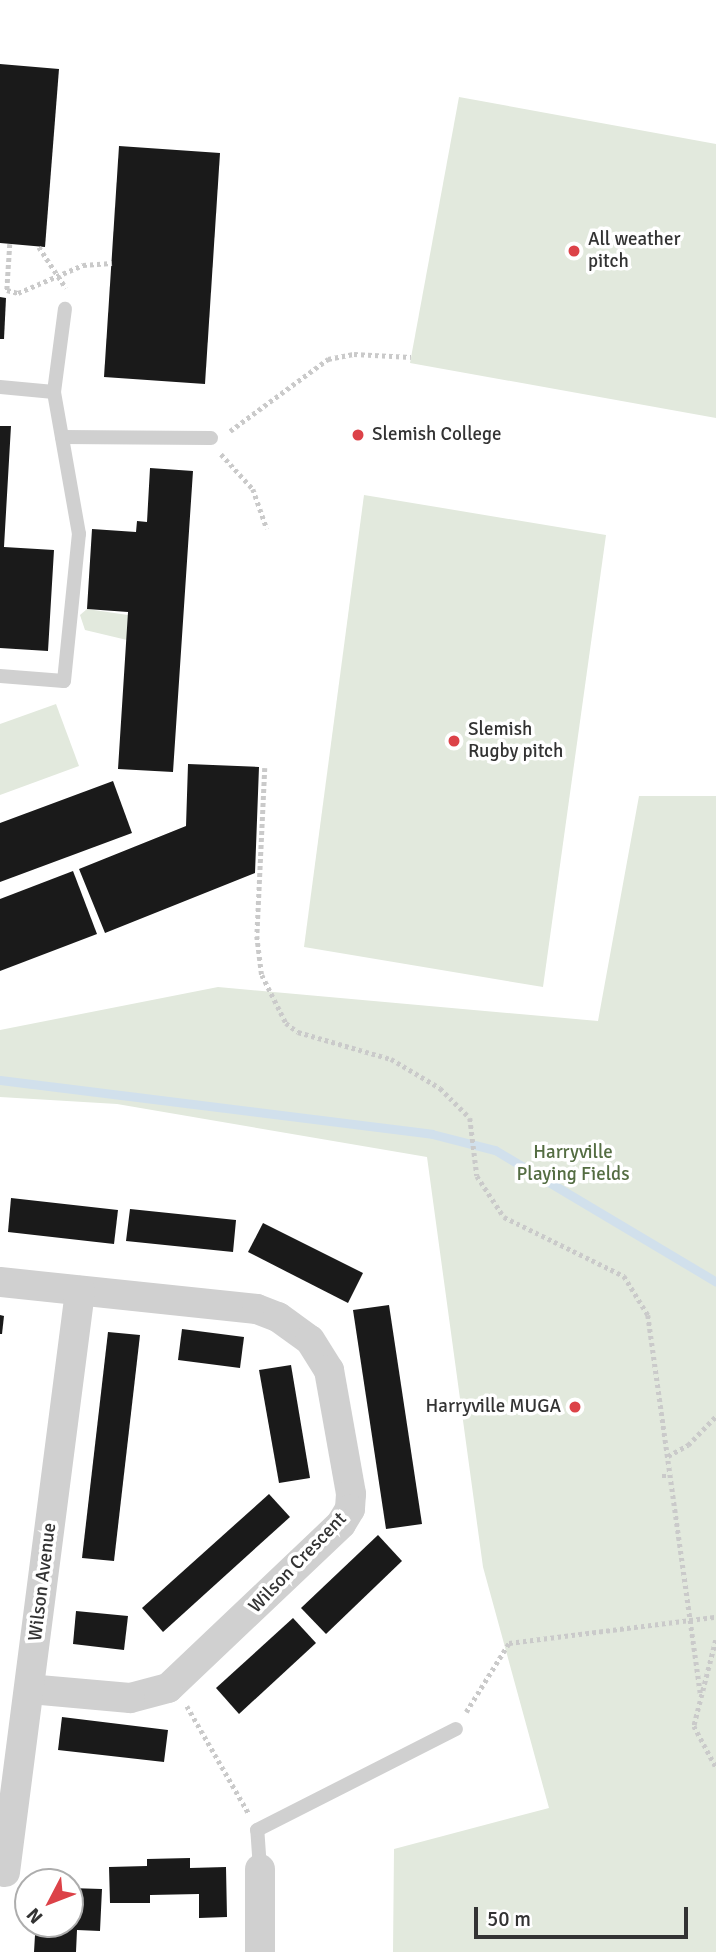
<!DOCTYPE html>
<style>
body{margin:0}
#map{position:relative;width:716px;height:1952px;overflow:hidden;background:#fff;font-family:Signika,sans-serif}
div>[style]{position:absolute}
[style*='--x']{left:calc(var(--x)*1px);top:calc(var(--y)*1px);width:calc(var(--w)*1px);rotate:calc(var(--a)*1deg)}
.green>*{inset:0;background:#e2e9dd}
.stream>*{height:9px;margin:-4.5px;padding:0 4.5px;transform-origin:4.5px;border-radius:4.5px;background:#d1e0ec}
.building>*{inset:0;background:#1a1a1a}
.path>*{height:4.5px;margin-top:-2.25px;transform-origin:0;background:repeating-linear-gradient(90deg,#cacaca 0 3.5px,transparent 0 7px)}
.lane>*{height:14px;margin:-7px;padding:0 7px;transform-origin:7px;border-radius:7px;background:#d0d0d0}
.street>*{height:30px;margin:-15px;padding:0 15px;transform-origin:15px;border-radius:15px;background:#d0d0d0}
.dots>*{width:19px;height:19px;translate:-50% -50%;box-sizing:border-box;border:4px solid #fff;border-radius:50%}
span{translate:-50% -50%;white-space:nowrap;text-align:center;line-height:1.15;-webkit-text-stroke:7px #fff;paint-order:stroke}
.poi-label{font-size:19px;color:#333}
.left{translate:0 -50%;text-align:left}
.right{translate:-100% -50%;text-align:right}
.park-label{font-size:19px;color:#546d42}
.street-label{font-size:19px;color:#333}
.north{position:absolute;left:14px;top:1868px;width:70px;height:70px;box-sizing:border-box;background:#fff;border:2px solid #adadad;border-radius:50%;rotate:228deg;font-size:19px;font-weight:700;line-height:28px;text-align:center;color:#333}
.north::after{content:'';display:block;margin:auto;width:24px;height:32px;background:#dc4248;clip-path:polygon(50% 0,100% 100%,50% 72%,0 100%)}
.scale{position:absolute;left:474px;top:1907px;width:214px;height:32px;box-sizing:border-box;border:4px solid #333;border-top:0;padding-left:9px;font-size:21px;line-height:24px;white-space:nowrap;color:#333;-webkit-text-stroke:5px #fff;paint-order:stroke}
</style>
<div id="map">
<div class="green">
<i style="clip-path:polygon(459px 97px,716px 144px,716px 418px,410px 363px)"></i>
<i style="clip-path:polygon(364px 495px,606px 535px,543px 987px,304px 947px)"></i>
<i style="clip-path:polygon(87px 609px,128px 615px,127px 640px,85px 630px,80px 615px)"></i>
<i style="clip-path:polygon(56px 704px,79px 766px,0 795px,0 724px)"></i>
<i style="clip-path:polygon(639px 796px,716px 796px,716px 1952px,393px 1952px,394px 1849px,549px 1808px,483px 1567px,427px 1157px,117px 1104px,0 1097px,0 1030px,218px 987px,598px 1021px)"></i>
</div>
<div class="stream">
<i style="--x:0;--y:1080;--w:435;--a:7.1"></i>
<i style="--x:432;--y:1134;--w:65;--a:14.3"></i>
<i style="--x:495;--y:1150;--w:257;--a:30.8"></i>
</div>
<div class="building">
<i style="clip-path:polygon(0 64px,59px 69px,45px 247px,0 243px)"></i>
<i style="clip-path:polygon(119px 146px,220px 153px,205px 384px,104px 377px)"></i>
<i style="clip-path:polygon(0 297px,6px 298px,4px 339px,0 339px)"></i>
<i style="clip-path:polygon(0 426px,11px 426px,4px 547px,54px 550px,48px 651px,0 648px)"></i>
<i style="clip-path:polygon(150px 468px,193px 471px,173px 772px,118px 769px,128px 612px,87px 609px,92px 529px,136px 532px,137px 521px,147px 522px)"></i>
<i style="clip-path:polygon(188px 764px,259px 767px,255px 873px,105px 933px,79px 869px,186px 826px)"></i>
<i style="clip-path:polygon(113px 781px,132px 833px,0 882px,0 823px)"></i>
<i style="clip-path:polygon(73px 871px,97px 934px,0 971px,0 899px)"></i>
<i style="clip-path:polygon(11px 1198px,118px 1210px,114px 1244px,8px 1232px)"></i>
<i style="clip-path:polygon(130px 1209px,236px 1220px,233px 1252px,126px 1241px)"></i>
<i style="clip-path:polygon(263px 1223px,363px 1273px,348px 1303px,248px 1252px)"></i>
<i style="clip-path:polygon(389px 1305px,422px 1524px,386px 1529px,353px 1310px)"></i>
<i style="clip-path:polygon(0 1315px,4px 1316px,2px 1334px,0 1334px)"></i>
<i style="clip-path:polygon(182px 1329px,244px 1337px,240px 1368px,178px 1360px)"></i>
<i style="clip-path:polygon(108px 1332px,140px 1335px,114px 1561px,82px 1558px)"></i>
<i style="clip-path:polygon(291px 1365px,310px 1478px,279px 1483px,259px 1370px)"></i>
<i style="clip-path:polygon(269px 1494px,290px 1517px,163px 1632px,142px 1608px)"></i>
<i style="clip-path:polygon(378px 1535px,402px 1561px,326px 1634px,301px 1608px)"></i>
<i style="clip-path:polygon(76px 1611px,128px 1616px,124px 1650px,73px 1644px)"></i>
<i style="clip-path:polygon(293px 1618px,316px 1643px,239px 1714px,216px 1688px)"></i>
<i style="clip-path:polygon(62px 1717px,168px 1730px,164px 1762px,58px 1750px)"></i>
<i style="clip-path:polygon(190px 1858px,190px 1868px,226px 1867px,227px 1917px,199px 1918px,199px 1894px,150px 1895px,150px 1903px,110px 1903px,109px 1867px,147px 1866px,147px 1859px)"></i>
<i style="clip-path:polygon(70px 1888px,102px 1889px,100px 1931px,77px 1930px,76px 1952px,34px 1952px,35px 1935px,57px 1936px,53px 1924px,70px 1924px)"></i>
</div>
<div class="path">
<i style="--x:10;--y:244;--w:46;--a:93.7"></i>
<i style="--x:7;--y:290;--w:11;--a:15"></i>
<i style="--x:18;--y:293;--w:71;--a:-23.3"></i>
<i style="--x:83;--y:265;--w:29;--a:-4"></i>
<i style="--x:39;--y:247;--w:49;--a:56.6"></i>
<i style="--x:230;--y:431;--w:122;--a:-36.3"></i>
<i style="--x:328;--y:359;--w:26;--a:-11"></i>
<i style="--x:354;--y:354;--w:57;--a:3"></i>
<i style="--x:221;--y:454;--w:47;--a:47.6"></i>
<i style="--x:253;--y:489;--w:42;--a:70.7"></i>
<i style="--x:265;--y:768;--w:168;--a:92.7"></i>
<i style="--x:257;--y:936;--w:39;--a:83"></i>
<i style="--x:262;--y:975;--w:54;--a:63.4"></i>
<i style="--x:286;--y:1023;--w:15;--a:37"></i>
<i style="--x:298;--y:1032;--w:97;--a:16.2"></i>
<i style="--x:391;--y:1059;--w:57;--a:30.6"></i>
<i style="--x:440;--y:1088;--w:42;--a:45"></i>
<i style="--x:470;--y:1118;--w:58;--a:83.1"></i>
<i style="--x:477;--y:1176;--w:49;--a:56.6"></i>
<i style="--x:504;--y:1217;--w:134;--a:26.2"></i>
<i style="--x:624;--y:1276;--w:46;--a:58.4"></i>
<i style="--x:648;--y:1315;--w:385;--a:82.1"></i>
<i style="--x:668;--y:1456;--w:23;--a:-29"></i>
<i style="--x:688;--y:1445;--w:40;--a:-46"></i>
<i style="--x:662;--y:1476;--w:7;--a:0"></i>
<i style="--x:716;--y:1640;--w:89;--a:104.3"></i>
<i style="--x:694;--y:1726;--w:47;--a:61.8"></i>
<i style="--x:187;--y:1706;--w:125;--a:60.1"></i>
<i style="--x:466;--y:1712;--w:81;--a:-58.1"></i>
<i style="--x:509;--y:1643;--w:209;--a:-7.2"></i>
</div>
<div class="lane">
<i style="--x:0;--y:387;--w:54;--a:5.3"></i>
<i style="--x:54;--y:392;--w:84;--a:-82.5"></i>
<i style="--x:62;--y:437;--w:149;--a:0.4"></i>
<i style="--x:0;--y:676;--w:64;--a:4.5"></i>
<i style="--x:64;--y:681;--w:148;--a:-84.2"></i>
<i style="--x:79;--y:534;--w:144;--a:-100"></i>
<i style="--x:260;--y:1869;--w:39;--a:-94"></i>
<i style="--x:257;--y:1830;--w:223;--a:-26.9"></i>
</div>
<div class="street">
<i style="--x:0;--y:1282;--w:258;--a:6"></i>
<i style="--x:257;--y:1309;--w:22;--a:21"></i>
<i style="--x:278;--y:1317;--w:39;--a:36"></i>
<i style="--x:310;--y:1340;--w:36;--a:58"></i>
<i style="--x:329;--y:1370;--w:126;--a:79.9"></i>
<i style="--x:351;--y:1494;--w:15;--a:94"></i>
<i style="--x:350;--y:1509;--w:17;--a:121"></i>
<i style="--x:341;--y:1524;--w:238;--a:136.5"></i>
<i style="--x:168;--y:1688;--w:39;--a:165"></i>
<i style="--x:130;--y:1698;--w:100;--a:-174.9"></i>
<i style="--x:5;--y:1872;--w:586;--a:-82.64"></i>
<i style="--x:260;--y:1952;--w:83;--a:-90"></i>
</div>
<div class="dots">
<i style="left:574px;top:251px;background:#dc4248"></i>
<i style="left:358px;top:435px;background:#dc4248"></i>
<i style="left:454px;top:741px;background:#dc4248"></i>
<i style="left:575px;top:1407px;background:#dc4248"></i>
</div>
<div class="poi-label">
<span class="left" style="left:588px;top:251px">All weather<br>pitch</span>
<span class="left" style="left:372px;top:435px">Slemish College</span>
<span class="left" style="left:468px;top:741px">Slemish<br>Rugby pitch</span>
<span class="right" style="left:561px;top:1407px">Harryville MUGA</span>
</div>
<div class="park-label">
<span style="left:573px;top:1164px">Harryville<br>Playing Fields</span>
</div>
<div class="street-label">
<span style="left:298px;top:1563px;rotate:-46deg">Wilson Crescent</span>
<span style="left:43px;top:1582px;rotate:-83deg">Wilson Avenue</span>
</div>
<div class="north">N</div>
<div class="scale">50 m</div>
</div>
